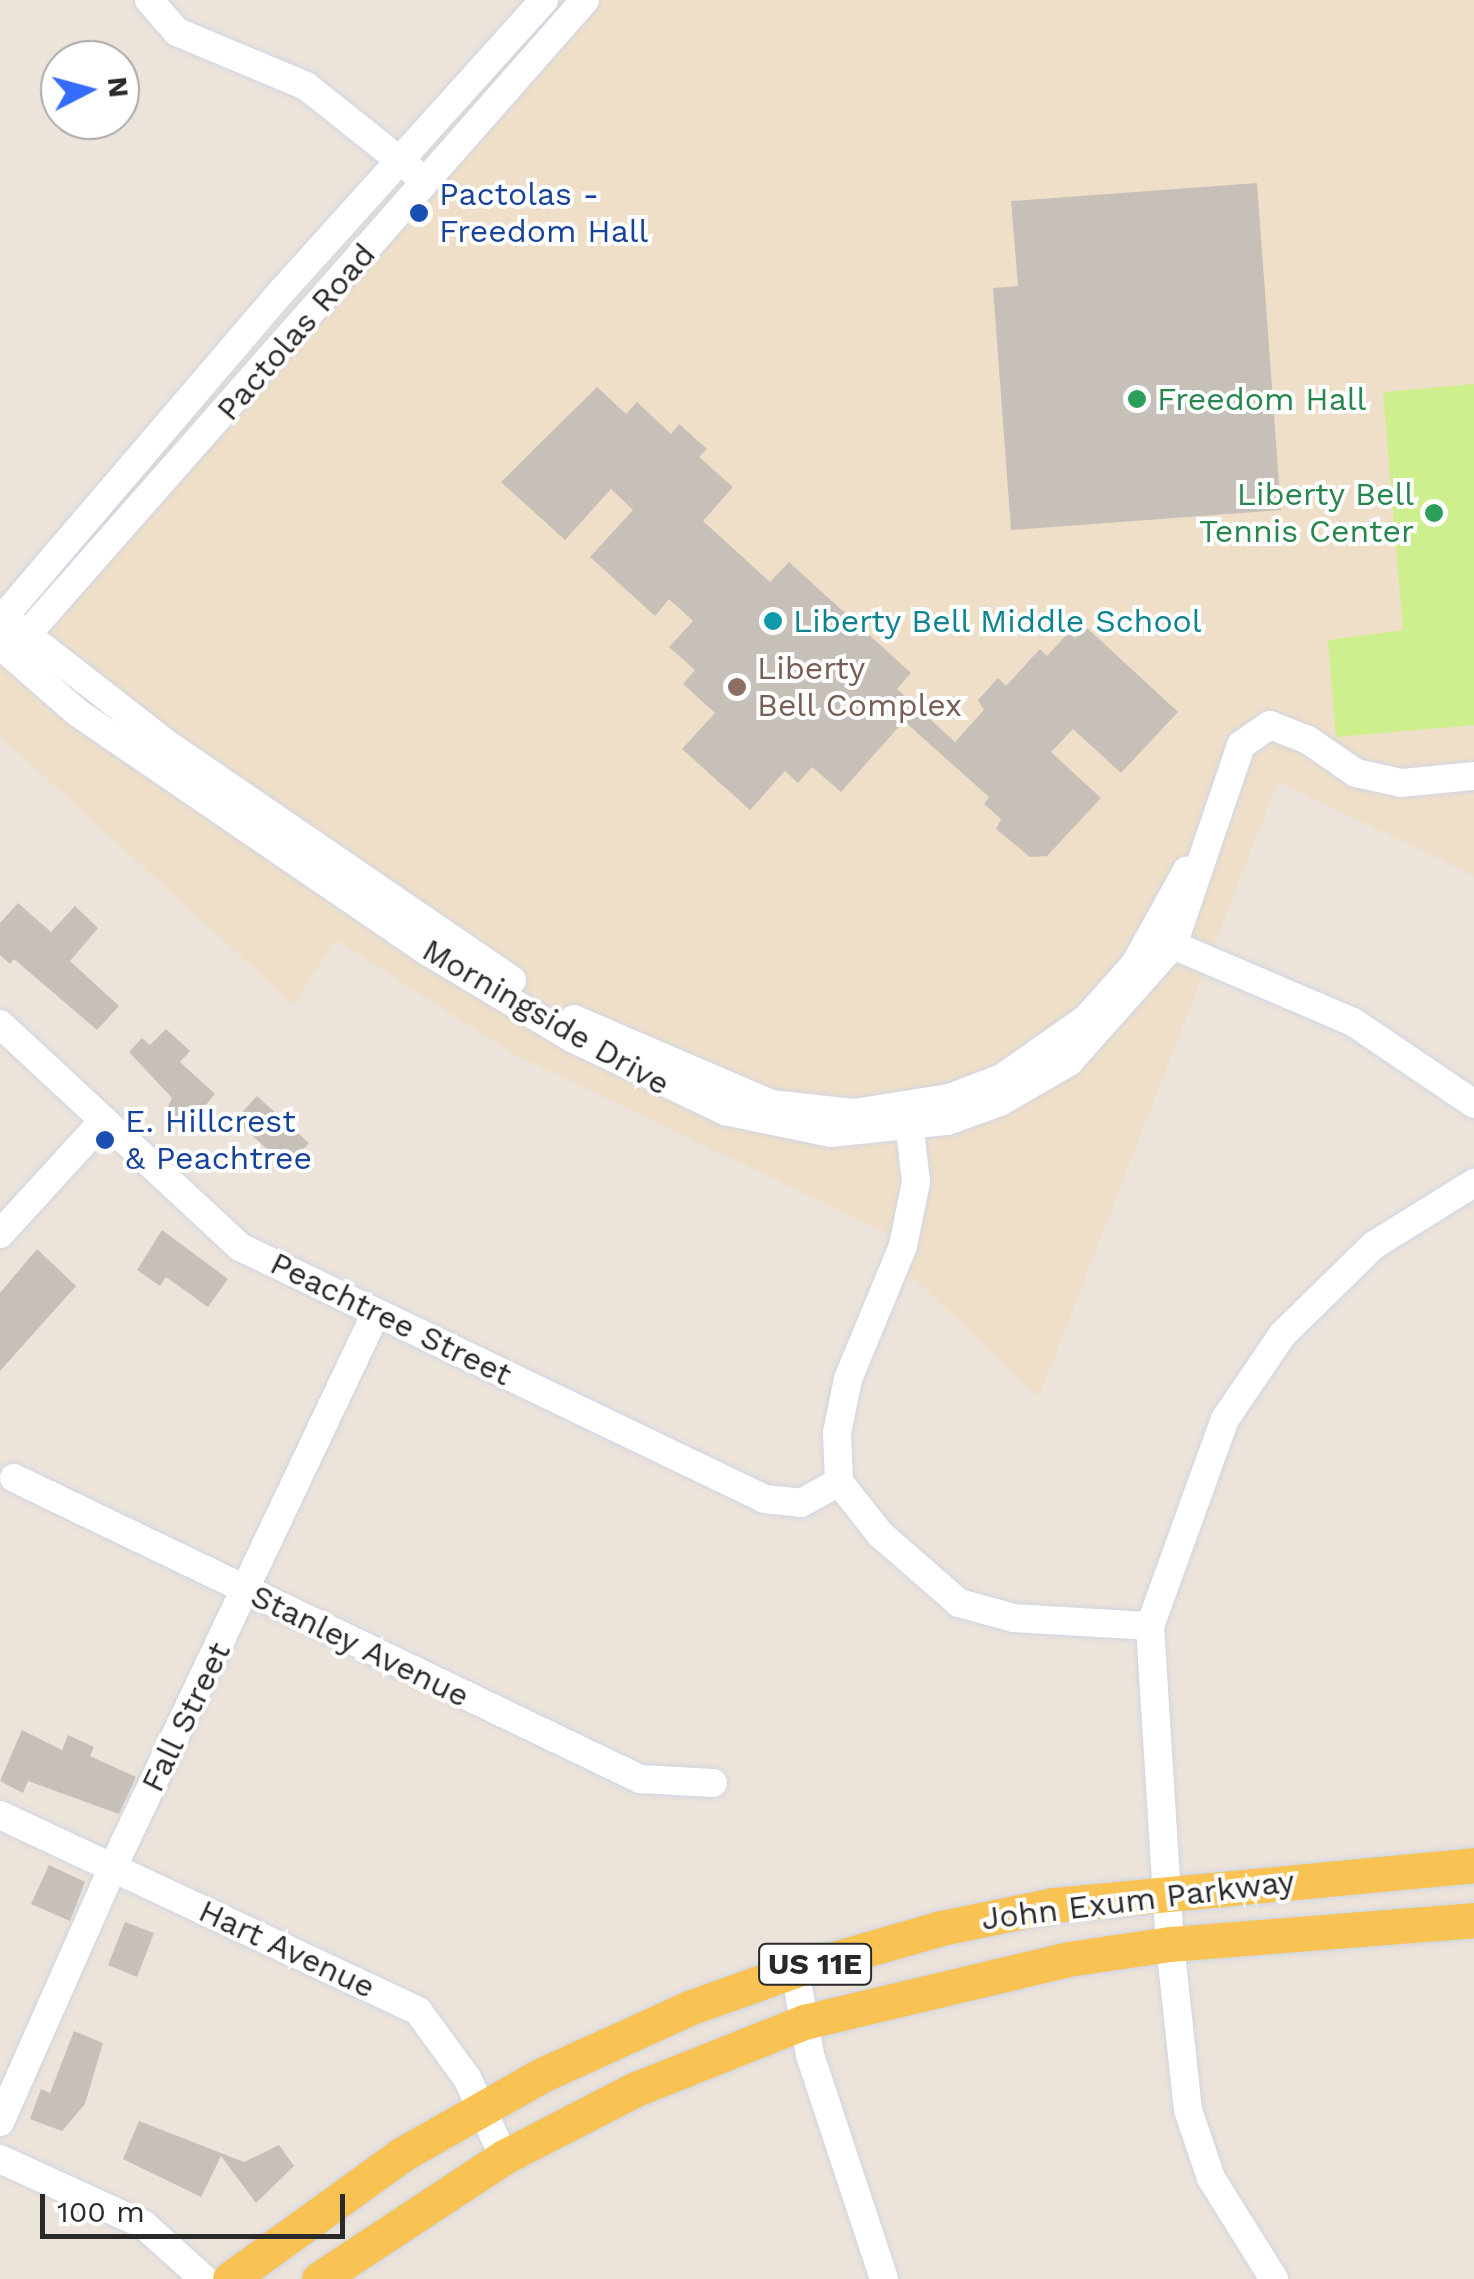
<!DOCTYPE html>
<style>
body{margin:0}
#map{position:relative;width:1474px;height:2279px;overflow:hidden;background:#ece3da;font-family:"Work Sans",sans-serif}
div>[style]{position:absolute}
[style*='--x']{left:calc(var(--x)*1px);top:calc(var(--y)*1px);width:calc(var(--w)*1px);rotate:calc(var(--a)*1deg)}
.education>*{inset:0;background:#efdfc8}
.pitch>*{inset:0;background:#ceef8d}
.building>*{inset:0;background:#c7c0b9}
.roads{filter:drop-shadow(0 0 2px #cfd5e3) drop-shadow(0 0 2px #cfd5e3)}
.minor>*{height:28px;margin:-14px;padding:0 14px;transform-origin:14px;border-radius:14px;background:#fff}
.major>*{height:35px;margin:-17.5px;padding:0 17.5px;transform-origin:17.5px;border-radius:17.5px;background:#f8c352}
.dots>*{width:28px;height:28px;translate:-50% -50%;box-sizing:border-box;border:5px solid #fff;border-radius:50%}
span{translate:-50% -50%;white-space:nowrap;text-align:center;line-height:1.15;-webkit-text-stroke:8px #fff;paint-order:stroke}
.shield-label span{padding:2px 8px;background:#fff;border:2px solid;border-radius:8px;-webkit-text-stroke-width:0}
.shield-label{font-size:30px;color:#292929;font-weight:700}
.transit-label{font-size:32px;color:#164399}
.left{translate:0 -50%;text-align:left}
.street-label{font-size:32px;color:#292929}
.leisure-label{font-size:32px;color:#27864d}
.right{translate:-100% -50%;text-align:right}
.culture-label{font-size:32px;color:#0d838f}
.education-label{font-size:32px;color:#785e54}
.north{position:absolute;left:40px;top:40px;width:100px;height:100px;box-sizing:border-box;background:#fff;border:2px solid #a9a9a9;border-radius:50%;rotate:84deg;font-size:28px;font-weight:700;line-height:40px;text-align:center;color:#292929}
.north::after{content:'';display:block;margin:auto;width:35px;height:45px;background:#346cff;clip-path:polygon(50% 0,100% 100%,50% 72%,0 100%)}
.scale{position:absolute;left:40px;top:2194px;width:305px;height:45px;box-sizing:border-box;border:5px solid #292929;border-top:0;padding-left:12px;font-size:30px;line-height:35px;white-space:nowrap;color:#292929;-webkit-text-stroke:8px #fff;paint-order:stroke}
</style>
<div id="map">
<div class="education">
<i style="clip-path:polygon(561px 0,1474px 0,1474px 876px,1278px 781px,1039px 1397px,885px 1251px,891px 1235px,512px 1053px,335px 939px,294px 1005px,0 736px,0 638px)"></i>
</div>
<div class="pitch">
<i style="clip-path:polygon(1474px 384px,1474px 725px,1336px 737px,1328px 640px,1403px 630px,1383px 392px)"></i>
</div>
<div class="building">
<i style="clip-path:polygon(1257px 183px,1281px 510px,1011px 530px,993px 288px,1018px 286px,1011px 201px)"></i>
<i style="clip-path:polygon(597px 387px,626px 414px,637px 402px,671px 434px,679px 424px,707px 449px,699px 457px,733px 487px,703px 521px,770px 582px,789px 562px,911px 673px,897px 689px,955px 742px,984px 710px,978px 700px,998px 678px,1006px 686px,1040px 649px,1047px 656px,1069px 632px,1075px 638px,1085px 626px,1178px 712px,1121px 773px,1073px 729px,1051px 752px,1101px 798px,1047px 856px,1030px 857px,996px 829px,1001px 819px,984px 804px,989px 797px,904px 721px,841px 792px,812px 767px,798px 783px,785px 771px,750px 810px,682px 749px,715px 713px,683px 684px,695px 670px,669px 647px,693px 621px,669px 599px,655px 616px,590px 557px,633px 510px,611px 489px,565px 540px,501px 482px)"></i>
<i style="clip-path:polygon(18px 903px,51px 932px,75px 906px,98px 928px,70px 961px,119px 1006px,97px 1030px,14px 959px,10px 964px,0 955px,0 923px)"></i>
<i style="clip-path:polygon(166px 1029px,190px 1051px,180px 1062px,215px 1094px,187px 1128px,164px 1115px,172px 1098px,129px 1052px,142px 1038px,150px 1045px)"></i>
<i style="clip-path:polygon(257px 1096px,309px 1143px,287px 1167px,235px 1120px)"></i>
<i style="clip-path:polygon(162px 1230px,228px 1279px,208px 1307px,166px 1277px,160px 1286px,137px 1270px)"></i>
<i style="clip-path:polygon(37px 1249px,76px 1286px,0 1371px,0 1293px)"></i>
<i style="clip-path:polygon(22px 1730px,62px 1750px,68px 1735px,94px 1747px,90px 1756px,136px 1777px,119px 1814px,28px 1781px,23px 1793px,0 1781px)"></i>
<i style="clip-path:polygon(49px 1865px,85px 1882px,70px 1921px,31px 1904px)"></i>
<i style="clip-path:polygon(125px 1922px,154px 1933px,137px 1977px,108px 1965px)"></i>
<i style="clip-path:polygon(74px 2031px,103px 2043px,85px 2104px,62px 2131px,30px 2119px,41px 2089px,50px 2093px)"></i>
<i style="clip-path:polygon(139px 2121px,244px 2162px,279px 2145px,294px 2166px,256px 2203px,221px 2156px,201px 2197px,123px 2159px)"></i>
</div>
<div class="roads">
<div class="minor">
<i style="--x:149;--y:0;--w:43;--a:48.8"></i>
<i style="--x:177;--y:32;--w:140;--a:22.7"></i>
<i style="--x:306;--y:86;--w:138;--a:38.5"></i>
<i style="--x:0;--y:614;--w:212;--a:37.9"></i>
<i style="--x:167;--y:744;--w:418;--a:34.4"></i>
<i style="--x:0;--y:621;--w:435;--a:-49.5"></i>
<i style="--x:283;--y:290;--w:390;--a:-48"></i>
<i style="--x:0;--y:645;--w:103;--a:41.1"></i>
<i style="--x:78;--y:713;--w:426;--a:34.3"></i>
<i style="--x:430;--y:953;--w:165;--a:30.9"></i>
<i style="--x:572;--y:1038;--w:170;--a:25.5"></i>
<i style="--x:725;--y:1111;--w:107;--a:11.8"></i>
<i style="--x:830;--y:1133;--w:118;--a:-5.9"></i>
<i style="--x:947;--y:1121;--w:56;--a:-19.7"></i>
<i style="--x:1000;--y:1102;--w:80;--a:-30.1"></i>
<i style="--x:1069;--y:1062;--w:157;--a:-48.4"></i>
<i style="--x:1173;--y:945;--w:211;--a:-71.2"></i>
<i style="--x:1241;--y:745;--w:35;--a:-35"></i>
<i style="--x:1270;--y:725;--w:41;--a:21.5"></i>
<i style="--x:1308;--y:740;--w:58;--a:34.5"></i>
<i style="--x:1356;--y:773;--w:46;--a:12.5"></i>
<i style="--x:1401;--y:783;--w:73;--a:-5.5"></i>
<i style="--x:15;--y:648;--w:863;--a:-48.66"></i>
<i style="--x:1173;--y:945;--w:196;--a:23.2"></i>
<i style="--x:1353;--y:1022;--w:146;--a:34.1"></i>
<i style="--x:574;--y:1019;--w:215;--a:23.3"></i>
<i style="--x:771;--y:1104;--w:83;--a:6.2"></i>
<i style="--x:854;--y:1113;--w:96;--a:-9"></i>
<i style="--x:949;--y:1098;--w:57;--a:-20.7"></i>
<i style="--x:1002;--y:1078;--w:103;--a:-35.1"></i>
<i style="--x:1086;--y:1019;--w:74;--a:-48.3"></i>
<i style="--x:1135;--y:964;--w:107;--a:-61"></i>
<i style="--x:0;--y:1024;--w:328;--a:42.9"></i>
<i style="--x:240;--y:1247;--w:582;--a:25.64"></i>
<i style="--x:765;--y:1499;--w:36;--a:6"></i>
<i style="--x:801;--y:1503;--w:43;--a:-28.9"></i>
<i style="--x:910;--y:1130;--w:52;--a:83.4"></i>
<i style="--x:916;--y:1182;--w:65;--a:101.5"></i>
<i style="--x:903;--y:1246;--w:144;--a:112.5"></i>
<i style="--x:848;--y:1379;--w:55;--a:101.5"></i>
<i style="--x:837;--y:1433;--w:49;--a:87.7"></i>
<i style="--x:839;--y:1482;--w:66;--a:51.7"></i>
<i style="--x:880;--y:1534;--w:105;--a:41.1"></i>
<i style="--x:959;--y:1603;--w:57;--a:15.3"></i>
<i style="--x:1014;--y:1618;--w:136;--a:3.4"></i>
<i style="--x:0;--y:1234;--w:154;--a:-47.6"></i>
<i style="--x:14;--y:1478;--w:695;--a:25.68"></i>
<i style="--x:640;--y:1779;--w:73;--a:3.1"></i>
<i style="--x:0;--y:1815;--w:462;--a:25.1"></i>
<i style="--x:418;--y:2011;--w:83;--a:53.8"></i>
<i style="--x:467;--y:2078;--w:87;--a:64.9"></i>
<i style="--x:795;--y:1970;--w:86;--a:80"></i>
<i style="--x:810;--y:2055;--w:236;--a:71.7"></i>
<i style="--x:0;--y:2122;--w:277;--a:-66.1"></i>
<i style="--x:112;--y:1869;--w:615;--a:-64.6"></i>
<i style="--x:0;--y:2159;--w:158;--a:24.6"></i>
<i style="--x:144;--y:2225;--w:81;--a:42"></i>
<i style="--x:1274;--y:2279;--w:119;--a:-122"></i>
<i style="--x:1211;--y:2178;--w:72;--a:-108.7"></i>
<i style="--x:1188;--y:2110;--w:167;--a:-96.2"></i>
<i style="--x:1170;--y:1944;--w:319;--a:-93.6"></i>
<i style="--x:1150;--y:1626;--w:220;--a:-70.1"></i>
<i style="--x:1225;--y:1419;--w:102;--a:-55.8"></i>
<i style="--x:1282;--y:1335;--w:129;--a:-44.4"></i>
<i style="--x:1374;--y:1245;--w:118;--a:-31.8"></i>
</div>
<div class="major">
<i style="--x:230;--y:2279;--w:211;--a:-35.9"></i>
<i style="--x:401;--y:2155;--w:162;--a:-29.6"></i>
<i style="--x:542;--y:2075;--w:162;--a:-24.5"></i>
<i style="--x:689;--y:2008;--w:113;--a:-19.7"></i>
<i style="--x:795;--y:1970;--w:152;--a:-16"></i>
<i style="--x:941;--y:1928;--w:114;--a:-11.6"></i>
<i style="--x:1053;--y:1905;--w:423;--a:-5.4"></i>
<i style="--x:319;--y:2279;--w:222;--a:-33.4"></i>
<i style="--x:504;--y:2157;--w:148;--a:-27.3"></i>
<i style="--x:636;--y:2089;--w:181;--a:-21.7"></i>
<i style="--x:804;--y:2022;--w:271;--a:-13.4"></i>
<i style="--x:1068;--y:1959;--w:103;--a:-8.4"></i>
<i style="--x:1170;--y:1944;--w:305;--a:-4.5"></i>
</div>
</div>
<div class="dots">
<i style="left:419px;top:213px;background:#1a4fb4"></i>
<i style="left:1137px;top:399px;background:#2e9e5b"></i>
<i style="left:1434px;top:513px;background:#2e9e5b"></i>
<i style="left:773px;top:621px;background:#0f9aa8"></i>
<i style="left:737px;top:687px;background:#8d6e63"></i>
<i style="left:105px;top:1140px;background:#1a4fb4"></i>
</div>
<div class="shield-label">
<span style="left:815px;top:1964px">US 11E</span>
</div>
<div class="transit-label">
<span class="left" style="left:439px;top:213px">Pactolas -<br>Freedom Hall</span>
<span class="left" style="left:125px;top:1140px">E. Hillcrest<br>&amp; Peachtree</span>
</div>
<div class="street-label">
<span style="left:296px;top:332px;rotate:-49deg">Pactolas Road</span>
<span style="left:546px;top:1017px;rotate:30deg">Morningside Drive</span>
<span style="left:391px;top:1319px;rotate:26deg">Peachtree Street</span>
<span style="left:360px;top:1646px;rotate:26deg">Stanley Avenue</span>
<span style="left:186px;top:1717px;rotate:-64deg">Fall Street</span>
<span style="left:1138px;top:1900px;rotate:-7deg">John Exum Parkway</span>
<span style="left:287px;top:1949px;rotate:25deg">Hart Avenue</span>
</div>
<div class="leisure-label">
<span class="left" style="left:1157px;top:399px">Freedom Hall</span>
<span class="right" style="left:1414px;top:513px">Liberty Bell<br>Tennis Center</span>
</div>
<div class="culture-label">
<span class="left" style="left:793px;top:621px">Liberty Bell Middle School</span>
</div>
<div class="education-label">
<span class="left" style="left:757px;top:687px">Liberty<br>Bell Complex</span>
</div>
<div class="north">N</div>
<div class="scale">100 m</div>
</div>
